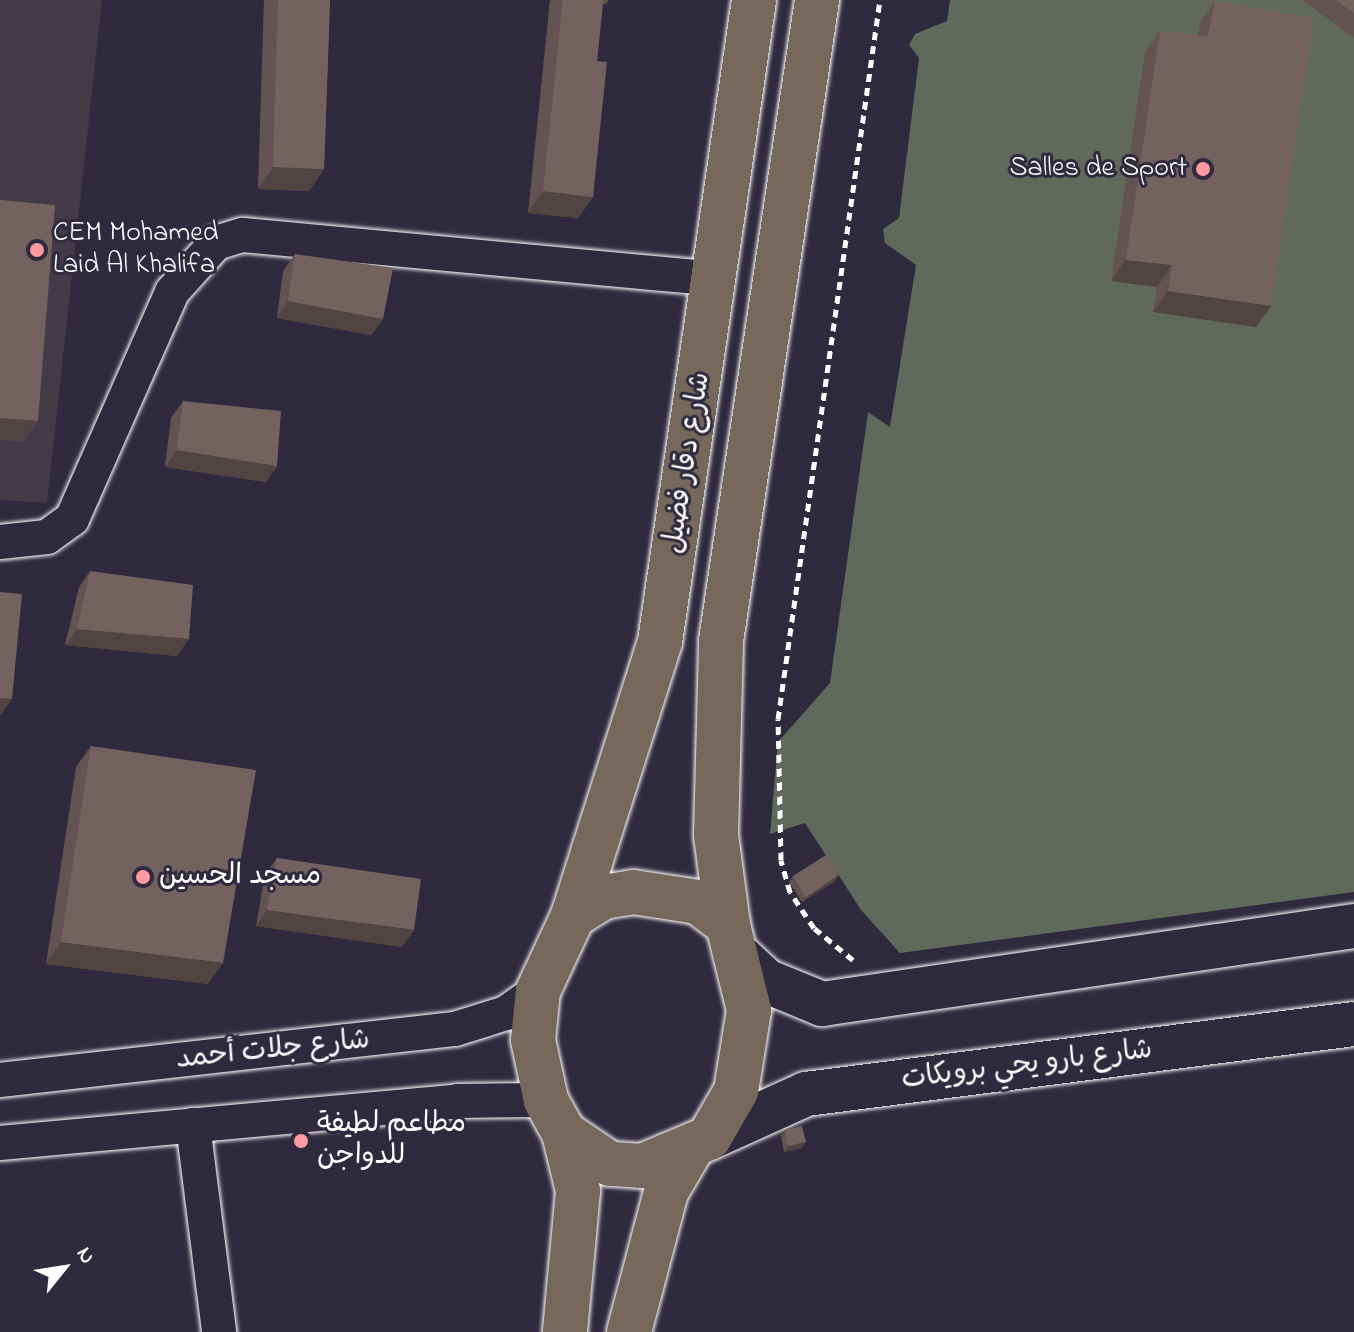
<!DOCTYPE html>
<meta charset="utf-8">
<style>
body{margin:0}
#map{position:relative;width:1354px;height:1332px;overflow:hidden;background:#2f2a3d;font-family:"Indie Flower","Playpen Sans Arabic",sans-serif}
div>[style]{position:absolute}
[style*='--x']{left:calc(var(--x)*1px);top:calc(var(--y)*1px);width:calc(var(--w)*1px);rotate:calc(var(--a)*1deg)}
.built>*{inset:0;background:#433b48}
.green>*{inset:0;background:#61695d}
.path>*{height:5px;margin-top:-2.5px;transform-origin:0;background:repeating-linear-gradient(90deg,#fff 0 8px,transparent 0 14px)}
.roads{filter:drop-shadow(0 0 2px #fff) drop-shadow(0 0 2px #fff)}
.street>*{height:34px;margin:-17px;padding:0 17px;transform-origin:17px;border-radius:17px;background:#2f2a3d}
.secondary>*{height:44px;margin:-22px;padding:0 22px;transform-origin:22px;border-radius:22px;background:#2f2a3d}
.primary>*{height:44px;margin:-22px;padding:0 22px;transform-origin:22px;border-radius:22px;background:#76695c}
.wall>*{inset:0;background:#635453}
.shaded-wall>*{inset:0;background:#504543}
.building>*{inset:0;background:#736260}
.dots>*{width:22px;height:22px;translate:-50% -50%;box-sizing:border-box;border:4px solid #2f2a3d;border-radius:50%}
span{translate:-50% -50%;white-space:nowrap;text-align:center;line-height:1.15;-webkit-text-stroke:6px #2f2a3d;paint-order:stroke}
.poi-label{font-size:28px;color:#fff}
.right{translate:-100% -50%;text-align:right}
.left{translate:0 -50%;text-align:left}
.street-label{font-size:28px;color:#fff}
.north{position:absolute;left:24px;top:1228px;width:80px;height:80px;-webkit-text-stroke:6px #2f2a3d;paint-order:stroke;rotate:60deg;font-size:22px;font-weight:700;line-height:32px;text-align:center;color:#fff}
.north::after{content:'';display:block;margin:auto;width:28px;height:36px;background:#fff;clip-path:polygon(50% 0,100% 100%,50% 72%,0 100%)}
</style>
<div id="map">
<div class="built">
<i style="clip-path:polygon(0 0,102px 0,47px 503px,0 500px)"></i>
</div>
<div class="green">
<i style="clip-path:polygon(950px 0,1354px 0,1354px 892px,900px 953px,861px 910px,805px 823px,770px 834px,778px 742px,830px 683px,868px 412px,890px 427px,916px 265px,885px 243px,883px 229px,899px 218px,919px 58px,909px 45px,915px 34px,947px 21px)"></i>
</div>
<div class="path">
<i style="--x:853;--y:960;--w:50;--a:-140.6"></i>
<i style="--x:814;--y:928;--w:43;--a:-123.7"></i>
<i style="--x:790;--y:892;--w:33;--a:-106"></i>
<i style="--x:781;--y:860;--w:141;--a:-91.2"></i>
<i style="--x:778;--y:719;--w:726;--a:-81.93"></i>
</div>
<div class="roads">
<div class="street">
<i style="--x:0;--y:542;--w:47;--a:-6.1"></i>
<i style="--x:47;--y:537;--w:31;--a:-36"></i>
<i style="--x:72;--y:519;--w:248;--a:-66.2"></i>
<i style="--x:172;--y:292;--w:66;--a:-48.1"></i>
<i style="--x:216;--y:243;--w:28;--a:-17"></i>
<i style="--x:243;--y:235;--w:473;--a:5.3"></i>
<i style="--x:0;--y:1080;--w:458;--a:-6.4"></i>
<i style="--x:455;--y:1029;--w:53;--a:-17.4"></i>
<i style="--x:506;--y:1013;--w:39;--a:-35"></i>
<i style="--x:193;--y:1125;--w:209;--a:82.8"></i>
<i style="--x:0;--y:1143;--w:460;--a:-5.2"></i>
<i style="--x:458;--y:1101;--w:88;--a:-0.7"></i>
</div>
<div class="secondary">
<i style="--x:737;--y:954;--w:40;--a:43"></i>
<i style="--x:766;--y:981;--w:61;--a:22.3"></i>
<i style="--x:822;--y:1004;--w:538;--a:-8.34"></i>
<i style="--x:709;--y:1138;--w:107;--a:-24.4"></i>
<i style="--x:806;--y:1094;--w:552;--a:-7.28"></i>
</div>
<div class="primary">
<i style="--x:633;--y:892;--w:66;--a:8.7"></i>
<i style="--x:698;--y:902;--w:38;--a:37"></i>
<i style="--x:728;--y:925;--w:88;--a:76.1"></i>
<i style="--x:749;--y:1010;--w:82;--a:99.1"></i>
<i style="--x:736;--y:1091;--w:54;--a:119.9"></i>
<i style="--x:709;--y:1138;--w:73;--a:157.3"></i>
<i style="--x:642;--y:1166;--w:32;--a:-176"></i>
<i style="--x:610;--y:1164;--w:55;--a:-146"></i>
<i style="--x:564;--y:1133;--w:38;--a:-119"></i>
<i style="--x:546;--y:1100;--w:61;--a:-102.2"></i>
<i style="--x:533;--y:1040;--w:49;--a:-84.2"></i>
<i style="--x:538;--y:991;--w:83;--a:-65"></i>
<i style="--x:573;--y:916;--w:36;--a:-32"></i>
<i style="--x:603;--y:897;--w:30;--a:-9"></i>
<i style="--x:573;--y:916;--w:287;--a:-72.4"></i>
<i style="--x:660;--y:642;--w:649;--a:-81.67"></i>
<i style="--x:728;--y:925;--w:91;--a:-97.6"></i>
<i style="--x:716;--y:835;--w:194;--a:-88.5"></i>
<i style="--x:721;--y:641;--w:648;--a:-81.48"></i>
<i style="--x:564;--y:1133;--w:60;--a:76.4"></i>
<i style="--x:578;--y:1191;--w:142;--a:95.3"></i>
<i style="--x:629;--y:1332;--w:145;--a:-75.2"></i>
<i style="--x:666;--y:1192;--w:50;--a:-59.8"></i>
</div>
</div>
<div class="wall">
<i style="clip-path:polygon(264px 0,330px 0,324px 169px,309px 191px,258px 189px)"></i>
<i style="clip-path:polygon(550px 0,609px 0,606px 4px,603px 4px,597px 61px,593px 197px,578px 218px,528px 213px)"></i>
<i style="clip-path:polygon(1302px 0,1354px 0,1354px 38px)"></i>
<i style="clip-path:polygon(1215px 1px,1271px 306px,1256px 327px,1153px 312px,1157px 287px,1111px 281px,1145px 52px,1160px 31px,1198px 35px,1200px 23px)"></i>
<i style="clip-path:polygon(295px 254px,383px 319px,371px 335px,277px 318px,283px 271px)"></i>
<i style="clip-path:polygon(183px 401px,277px 466px,266px 482px,165px 467px,171px 418px)"></i>
<i style="clip-path:polygon(90px 571px,177px 656px,65px 645px,79px 587px)"></i>
<i style="clip-path:polygon(91px 746px,208px 984px,46px 964px,76px 767px)"></i>
<i style="clip-path:polygon(277px 858px,402px 947px,256px 926px,265px 874px)"></i>
<i style="clip-path:polygon(793px 876px,835px 881px,802px 902px,789px 882px)"></i>
<i style="clip-path:polygon(785px 1130px,802px 1148px,784px 1152px,781px 1135px)"></i>
</div>
<div class="shaded-wall">
<i style="clip-path:polygon(273px 167px,324px 169px,309px 191px,258px 189px)"></i>
<i style="clip-path:polygon(543px 191px,593px 197px,578px 218px,528px 213px)"></i>
<i style="clip-path:polygon(1126px 260px,1172px 265px,1157px 287px,1111px 281px)"></i>
<i style="clip-path:polygon(1168px 291px,1271px 306px,1256px 327px,1153px 312px)"></i>
<i style="clip-path:polygon(288px 301px,383px 319px,371px 335px,277px 318px)"></i>
<i style="clip-path:polygon(0 418px,38px 421px,23px 442px,0 440px)"></i>
<i style="clip-path:polygon(177px 450px,277px 466px,266px 482px,165px 467px)"></i>
<i style="clip-path:polygon(77px 629px,189px 639px,177px 656px,65px 645px)"></i>
<i style="clip-path:polygon(0 698px,12px 699px,0 716px)"></i>
<i style="clip-path:polygon(839px 875px,835px 881px,802px 902px,806px 897px)"></i>
<i style="clip-path:polygon(267px 910px,414px 930px,402px 947px,256px 926px)"></i>
<i style="clip-path:polygon(61px 942px,223px 963px,208px 984px,46px 964px)"></i>
<i style="clip-path:polygon(806px 1142px,802px 1148px,784px 1152px,788px 1146px)"></i>
</div>
<div class="building">
<i style="clip-path:polygon(278px 0,330px 0,324px 169px,273px 167px)"></i>
<i style="clip-path:polygon(563px 0,603px 0,597px 61px,607px 62px,593px 197px,543px 191px)"></i>
<i style="clip-path:polygon(1336px 0,1354px 0,1354px 13px)"></i>
<i style="clip-path:polygon(1215px 1px,1314px 18px,1271px 306px,1168px 291px,1172px 265px,1126px 260px,1160px 31px,1208px 36px)"></i>
<i style="clip-path:polygon(0 200px,55px 205px,38px 421px,0 418px)"></i>
<i style="clip-path:polygon(295px 254px,393px 268px,383px 319px,288px 301px)"></i>
<i style="clip-path:polygon(183px 401px,281px 411px,277px 466px,177px 450px)"></i>
<i style="clip-path:polygon(90px 571px,193px 585px,189px 639px,77px 629px)"></i>
<i style="clip-path:polygon(0 592px,22px 594px,12px 699px,0 698px)"></i>
<i style="clip-path:polygon(91px 746px,256px 770px,223px 963px,61px 942px)"></i>
<i style="clip-path:polygon(826px 855px,839px 875px,806px 897px,793px 876px)"></i>
<i style="clip-path:polygon(277px 858px,421px 879px,414px 930px,267px 910px)"></i>
<i style="clip-path:polygon(802px 1126px,806px 1142px,788px 1146px,785px 1130px)"></i>
</div>
<div class="dots">
<i style="left:1203px;top:169px;background:#ff9aa2"></i>
<i style="left:37px;top:250px;background:#ff9aa2"></i>
<i style="left:143px;top:877px;background:#ff9aa2"></i>
<i style="left:301px;top:1141px;background:#ff9aa2"></i>
</div>
<div class="poi-label">
<span class="right" style="left:1187px;top:169px">Salles de Sport</span>
<span class="left" style="left:53px;top:250px">CEM Mohamed<br>Laid Al Khalifa</span>
<span class="left" style="left:159px;top:877px">مسجد الحسين</span>
<span class="left" style="left:317px;top:1141px">مطاعم لطيفة<br>للدواجن</span>
</div>
<div class="street-label">
<span style="left:688px;top:463px;rotate:-81deg">شارع دقار فضيل</span>
<span style="left:273px;top:1051px;rotate:-6deg">شارع جلات أحمد</span>
<span style="left:1027px;top:1066px;rotate:-7deg">شارع بارو يحي برويكات</span>
</div>
<div class="north">N</div>
</div>
